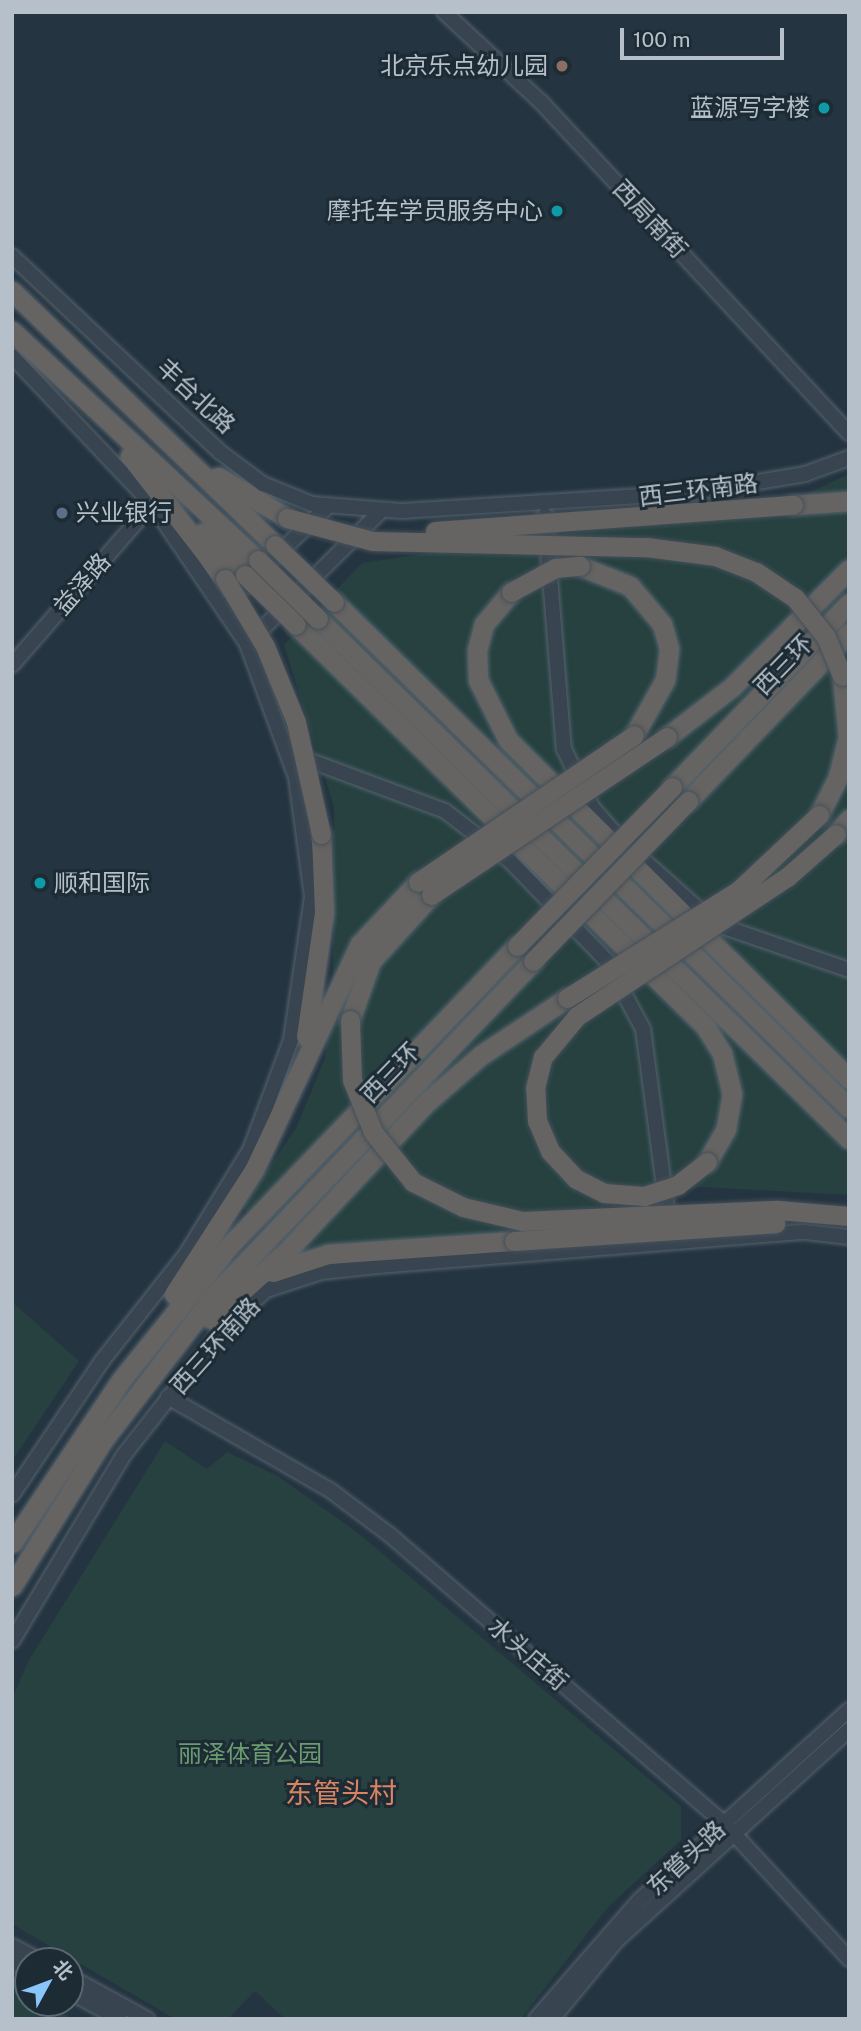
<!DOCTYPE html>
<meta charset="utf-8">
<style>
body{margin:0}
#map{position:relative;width:861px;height:2031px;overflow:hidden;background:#243440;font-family:"Public Sans","Noto Sans SC",sans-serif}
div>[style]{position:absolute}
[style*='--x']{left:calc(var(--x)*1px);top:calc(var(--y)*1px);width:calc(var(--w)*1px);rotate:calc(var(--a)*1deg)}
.green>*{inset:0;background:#264140}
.roads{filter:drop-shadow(0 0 2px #56636d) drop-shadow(0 0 2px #56636d)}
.tertiary>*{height:14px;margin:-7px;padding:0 7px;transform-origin:7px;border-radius:7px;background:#384550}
.trunk>*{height:19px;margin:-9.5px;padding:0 9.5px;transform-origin:9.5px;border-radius:9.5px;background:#666462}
.bridges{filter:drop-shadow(0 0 2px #43505a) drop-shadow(0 0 2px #43505a)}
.trunk-bridge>*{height:19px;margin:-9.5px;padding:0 9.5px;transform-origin:9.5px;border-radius:9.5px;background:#666462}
.dots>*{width:19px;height:19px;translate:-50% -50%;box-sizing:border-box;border:4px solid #1d2b35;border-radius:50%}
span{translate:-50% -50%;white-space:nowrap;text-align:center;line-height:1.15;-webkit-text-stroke:6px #1d2b35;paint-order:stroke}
.poi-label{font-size:24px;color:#b5c0ca}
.right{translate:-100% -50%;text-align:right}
.left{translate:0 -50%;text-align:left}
.street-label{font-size:24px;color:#b5c0ca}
.park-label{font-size:24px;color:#6b9c6f}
.quarter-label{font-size:28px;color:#d88462}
.frame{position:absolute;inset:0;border:14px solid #b5c0ca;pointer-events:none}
.north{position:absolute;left:14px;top:1947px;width:70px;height:70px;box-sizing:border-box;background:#1d2b35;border:2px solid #5a6771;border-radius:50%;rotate:49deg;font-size:19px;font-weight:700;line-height:28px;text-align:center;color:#b5c0ca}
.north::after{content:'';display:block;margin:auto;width:24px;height:32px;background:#89c6fb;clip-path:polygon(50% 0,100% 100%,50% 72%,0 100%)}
.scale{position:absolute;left:620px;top:28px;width:164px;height:32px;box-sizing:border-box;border:4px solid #b5c0ca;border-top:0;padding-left:9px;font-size:21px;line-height:24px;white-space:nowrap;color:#b5c0ca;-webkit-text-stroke:5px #1d2b35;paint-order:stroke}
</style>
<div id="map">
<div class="green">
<i style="clip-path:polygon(849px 474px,849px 1195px,700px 1187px,579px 1211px,563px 1234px,298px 1257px,242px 1207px,296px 1128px,325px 1058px,333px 977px,334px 807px,284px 645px,362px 563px,793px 500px)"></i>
<i style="clip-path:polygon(12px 1302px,79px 1361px,12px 1461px)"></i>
<i style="clip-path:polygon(165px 1441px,207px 1469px,227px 1452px,278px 1476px,358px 1533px,681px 1806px,681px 1840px,607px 1908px,521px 2019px,285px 2019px,255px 1991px,228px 2019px,175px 2019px,12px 1924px,12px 1699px,29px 1660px)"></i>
<i style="clip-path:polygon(12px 1985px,28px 1994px,28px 2003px,45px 2003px,74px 2019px,12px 2019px)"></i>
</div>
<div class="roads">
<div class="tertiary">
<i style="--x:444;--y:12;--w:132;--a:42.9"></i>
<i style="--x:541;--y:102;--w:452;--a:47.1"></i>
<i style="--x:12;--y:256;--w:286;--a:43.3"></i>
<i style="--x:220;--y:452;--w:54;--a:36.7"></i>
<i style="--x:263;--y:484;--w:53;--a:22.2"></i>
<i style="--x:312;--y:504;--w:90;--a:4.4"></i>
<i style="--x:402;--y:511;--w:291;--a:-3.6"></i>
<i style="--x:692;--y:493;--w:115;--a:-9.5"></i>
<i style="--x:805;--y:474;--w:47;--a:-20"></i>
<i style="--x:12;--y:356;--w:204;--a:46.6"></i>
<i style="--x:152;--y:504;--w:169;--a:55.8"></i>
<i style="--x:247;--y:644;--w:142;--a:69.8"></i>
<i style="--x:296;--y:777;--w:121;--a:82.4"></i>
<i style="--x:312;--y:897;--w:145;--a:98.4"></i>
<i style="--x:291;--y:1040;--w:117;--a:110.4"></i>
<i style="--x:250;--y:1150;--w:121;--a:121.5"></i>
<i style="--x:187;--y:1253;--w:137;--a:128.2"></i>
<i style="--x:102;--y:1361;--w:161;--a:123.9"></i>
<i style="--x:545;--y:515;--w:235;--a:85.4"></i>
<i style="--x:564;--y:749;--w:64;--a:64.2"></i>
<i style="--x:592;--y:807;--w:37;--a:49"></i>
<i style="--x:228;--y:602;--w:137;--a:-43.8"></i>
<i style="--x:252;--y:639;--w:180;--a:-44.8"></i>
<i style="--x:12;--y:665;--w:213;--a:-49"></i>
<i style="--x:300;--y:757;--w:155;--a:20.4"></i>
<i style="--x:445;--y:811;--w:82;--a:37.6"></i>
<i style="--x:510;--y:861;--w:138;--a:45.9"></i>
<i style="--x:606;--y:960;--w:78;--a:61.8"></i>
<i style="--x:643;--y:1029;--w:197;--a:82.4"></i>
<i style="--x:631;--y:849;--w:113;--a:41.8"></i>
<i style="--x:715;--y:924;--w:142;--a:18.9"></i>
<i style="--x:168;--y:1397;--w:187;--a:29.9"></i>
<i style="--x:330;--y:1490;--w:75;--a:36.9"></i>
<i style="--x:390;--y:1535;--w:441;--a:40.8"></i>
<i style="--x:724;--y:1823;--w:185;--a:47.4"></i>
<i style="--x:12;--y:1641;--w:216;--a:-59"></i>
<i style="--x:123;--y:1456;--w:160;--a:-51.8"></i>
<i style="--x:222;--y:1330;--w:59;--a:-42.3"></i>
<i style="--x:266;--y:1290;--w:58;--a:-18.1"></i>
<i style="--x:321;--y:1272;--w:57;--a:-6"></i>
<i style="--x:378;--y:1266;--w:428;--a:-4.6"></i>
<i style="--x:805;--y:1232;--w:44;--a:6.5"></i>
<i style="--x:12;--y:1946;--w:32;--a:28"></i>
<i style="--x:12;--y:1961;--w:18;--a:29"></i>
<i style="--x:70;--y:1977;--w:88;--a:28.6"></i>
<i style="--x:70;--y:1992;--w:57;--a:28.4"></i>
<i style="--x:536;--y:2019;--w:157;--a:-48.9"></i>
<i style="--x:639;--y:1901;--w:284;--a:-42.3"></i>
<i style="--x:552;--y:2019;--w:101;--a:-50.6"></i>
<i style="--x:616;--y:1941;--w:314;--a:-42.2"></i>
</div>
<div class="trunk">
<i style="--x:12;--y:291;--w:366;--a:44"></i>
<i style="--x:12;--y:331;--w:336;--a:43"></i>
<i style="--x:130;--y:456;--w:155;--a:52.3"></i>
<i style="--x:218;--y:477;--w:80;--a:30.7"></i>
<i style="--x:793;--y:505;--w:56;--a:-4.1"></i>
<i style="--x:202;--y:533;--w:60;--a:44.3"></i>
<i style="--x:580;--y:566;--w:54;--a:21.8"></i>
<i style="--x:630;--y:586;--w:50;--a:49.9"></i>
<i style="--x:662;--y:624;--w:26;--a:74"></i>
<i style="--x:669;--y:649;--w:31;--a:97"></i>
<i style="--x:665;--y:680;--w:63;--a:119.4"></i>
<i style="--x:511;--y:592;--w:42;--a:130.2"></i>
<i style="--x:484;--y:624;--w:27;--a:105"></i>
<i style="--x:477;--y:650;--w:30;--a:88"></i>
<i style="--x:478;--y:680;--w:67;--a:63.4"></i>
<i style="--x:508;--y:740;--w:481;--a:44.8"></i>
<i style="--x:334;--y:602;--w:722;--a:44.49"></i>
<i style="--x:318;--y:619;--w:743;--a:44.4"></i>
<i style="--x:296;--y:625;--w:573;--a:44.43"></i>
<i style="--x:705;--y:1026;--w:32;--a:58"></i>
<i style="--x:722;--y:1053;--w:42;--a:76.3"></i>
<i style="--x:732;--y:1094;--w:36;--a:100"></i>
<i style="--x:726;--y:1129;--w:38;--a:120"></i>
<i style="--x:667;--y:737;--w:82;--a:-37.6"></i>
<i style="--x:732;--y:687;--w:166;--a:-45.2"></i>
<i style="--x:672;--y:787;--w:255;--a:-46.1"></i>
<i style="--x:688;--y:801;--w:233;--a:-46.2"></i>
<i style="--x:819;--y:815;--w:42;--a:-63.4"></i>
<i style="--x:838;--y:777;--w:41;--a:-76"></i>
<i style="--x:848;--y:737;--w:61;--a:-95.6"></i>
<i style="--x:836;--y:834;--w:20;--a:-49"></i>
<i style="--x:350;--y:1020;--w:63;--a:-70.4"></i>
<i style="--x:371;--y:961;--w:89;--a:-47.7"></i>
<i style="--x:306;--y:1036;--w:124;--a:-81.7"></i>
<i style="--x:324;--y:913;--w:79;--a:-92.2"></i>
<i style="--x:273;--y:1272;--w:58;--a:-18.1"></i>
<i style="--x:328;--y:1254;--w:186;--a:-4"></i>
<i style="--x:174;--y:1294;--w:148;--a:-57.2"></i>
<i style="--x:254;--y:1170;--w:250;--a:-64.9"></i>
<i style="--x:360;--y:944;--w:85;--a:-46.9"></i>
<i style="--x:211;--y:1319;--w:101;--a:-41.8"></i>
<i style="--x:286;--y:1252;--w:207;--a:-46.8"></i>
<i style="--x:428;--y:1101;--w:70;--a:-41"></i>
<i style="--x:481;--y:1055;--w:103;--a:-33.5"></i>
<i style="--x:12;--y:1543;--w:196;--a:-56.2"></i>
<i style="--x:121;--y:1380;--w:174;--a:-51.1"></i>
<i style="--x:230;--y:1245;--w:414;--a:-46.2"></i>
<i style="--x:12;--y:1586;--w:173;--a:-58"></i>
<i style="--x:104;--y:1439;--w:185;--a:-52.5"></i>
<i style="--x:217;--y:1292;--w:458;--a:-46.3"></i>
</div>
</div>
<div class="bridges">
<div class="trunk-bridge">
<i style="--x:287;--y:518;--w:88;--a:15.1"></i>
<i style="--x:372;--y:541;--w:274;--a:1.3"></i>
<i style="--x:646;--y:547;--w:70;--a:7.4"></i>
<i style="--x:715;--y:556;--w:44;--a:21.3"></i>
<i style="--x:756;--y:572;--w:47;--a:33.7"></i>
<i style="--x:795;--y:598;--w:50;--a:51.5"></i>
<i style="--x:826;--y:637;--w:42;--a:67.7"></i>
<i style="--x:435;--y:531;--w:359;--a:-4.2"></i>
<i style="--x:275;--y:545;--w:82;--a:44"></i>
<i style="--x:258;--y:560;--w:84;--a:44.5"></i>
<i style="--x:245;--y:575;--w:71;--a:44.4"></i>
<i style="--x:225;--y:579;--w:78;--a:59.2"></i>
<i style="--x:265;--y:646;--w:82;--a:67.8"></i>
<i style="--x:296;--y:722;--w:115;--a:77.4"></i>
<i style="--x:511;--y:592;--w:50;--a:-28.6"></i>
<i style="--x:555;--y:568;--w:25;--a:-5"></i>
<i style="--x:418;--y:882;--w:261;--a:-34.2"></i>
<i style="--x:431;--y:895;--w:284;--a:-33.8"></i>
<i style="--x:517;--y:946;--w:222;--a:-45.7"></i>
<i style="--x:533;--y:961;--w:223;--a:-45.9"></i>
<i style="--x:567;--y:998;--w:203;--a:-32.1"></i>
<i style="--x:739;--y:890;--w:110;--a:-43.2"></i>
<i style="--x:350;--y:1020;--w:60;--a:88.1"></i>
<i style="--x:352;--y:1080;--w:56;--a:68"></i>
<i style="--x:373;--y:1132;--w:64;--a:51.3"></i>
<i style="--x:413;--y:1182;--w:56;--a:26.6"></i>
<i style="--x:463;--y:1207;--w:61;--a:13.3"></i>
<i style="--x:522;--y:1221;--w:256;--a:-2.5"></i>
<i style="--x:778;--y:1210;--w:71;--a:4.8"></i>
<i style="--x:707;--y:1162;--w:37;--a:142"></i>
<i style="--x:678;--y:1185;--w:36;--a:162"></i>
<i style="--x:644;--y:1196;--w:40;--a:-175.7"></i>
<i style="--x:604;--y:1193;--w:31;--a:-153"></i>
<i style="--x:576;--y:1179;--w:38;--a:-133"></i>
<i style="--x:550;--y:1151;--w:33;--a:-113"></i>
<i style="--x:537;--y:1121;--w:33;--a:-93"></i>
<i style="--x:535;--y:1088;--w:32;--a:-76"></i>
<i style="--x:543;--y:1057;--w:53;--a:-50.3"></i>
<i style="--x:577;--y:1016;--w:252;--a:-33.5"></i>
<i style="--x:787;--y:877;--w:65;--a:-41.3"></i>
<i style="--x:514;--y:1241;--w:262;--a:-3.9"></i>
</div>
</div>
<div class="dots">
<i style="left:562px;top:66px;background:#8d6e63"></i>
<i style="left:824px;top:108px;background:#0f9aa8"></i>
<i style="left:557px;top:211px;background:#0f9aa8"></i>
<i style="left:62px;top:513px;background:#5c6f8a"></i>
<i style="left:40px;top:883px;background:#0f9aa8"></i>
</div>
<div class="poi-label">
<span class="right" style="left:548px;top:66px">北京乐点幼儿园</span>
<span class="right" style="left:810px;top:108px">蓝源写字楼</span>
<span class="right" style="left:543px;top:211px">摩托车学员服务中心</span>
<span class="left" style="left:76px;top:513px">兴业银行</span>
<span class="left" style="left:54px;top:883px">顺和国际</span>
</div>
<div class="street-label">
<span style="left:650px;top:219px;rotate:47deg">西局南街</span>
<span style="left:196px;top:396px;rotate:43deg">丰台北路</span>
<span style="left:698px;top:490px;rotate:-7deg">西三环南路</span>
<span style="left:82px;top:584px;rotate:-49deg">益泽路</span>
<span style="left:783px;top:665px;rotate:-46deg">西三环</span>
<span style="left:390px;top:1073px;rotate:-46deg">西三环</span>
<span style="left:215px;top:1346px;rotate:-48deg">西三环南路</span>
<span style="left:528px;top:1654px;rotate:41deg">水头庄街</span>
<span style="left:686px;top:1858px;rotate:-43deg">东管头路</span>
</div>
<div class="park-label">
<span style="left:250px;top:1754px">丽泽体育公园</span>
</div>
<div class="quarter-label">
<span style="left:341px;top:1793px">东管头村</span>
</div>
<div class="frame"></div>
<div class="north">北</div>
<div class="scale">100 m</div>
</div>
